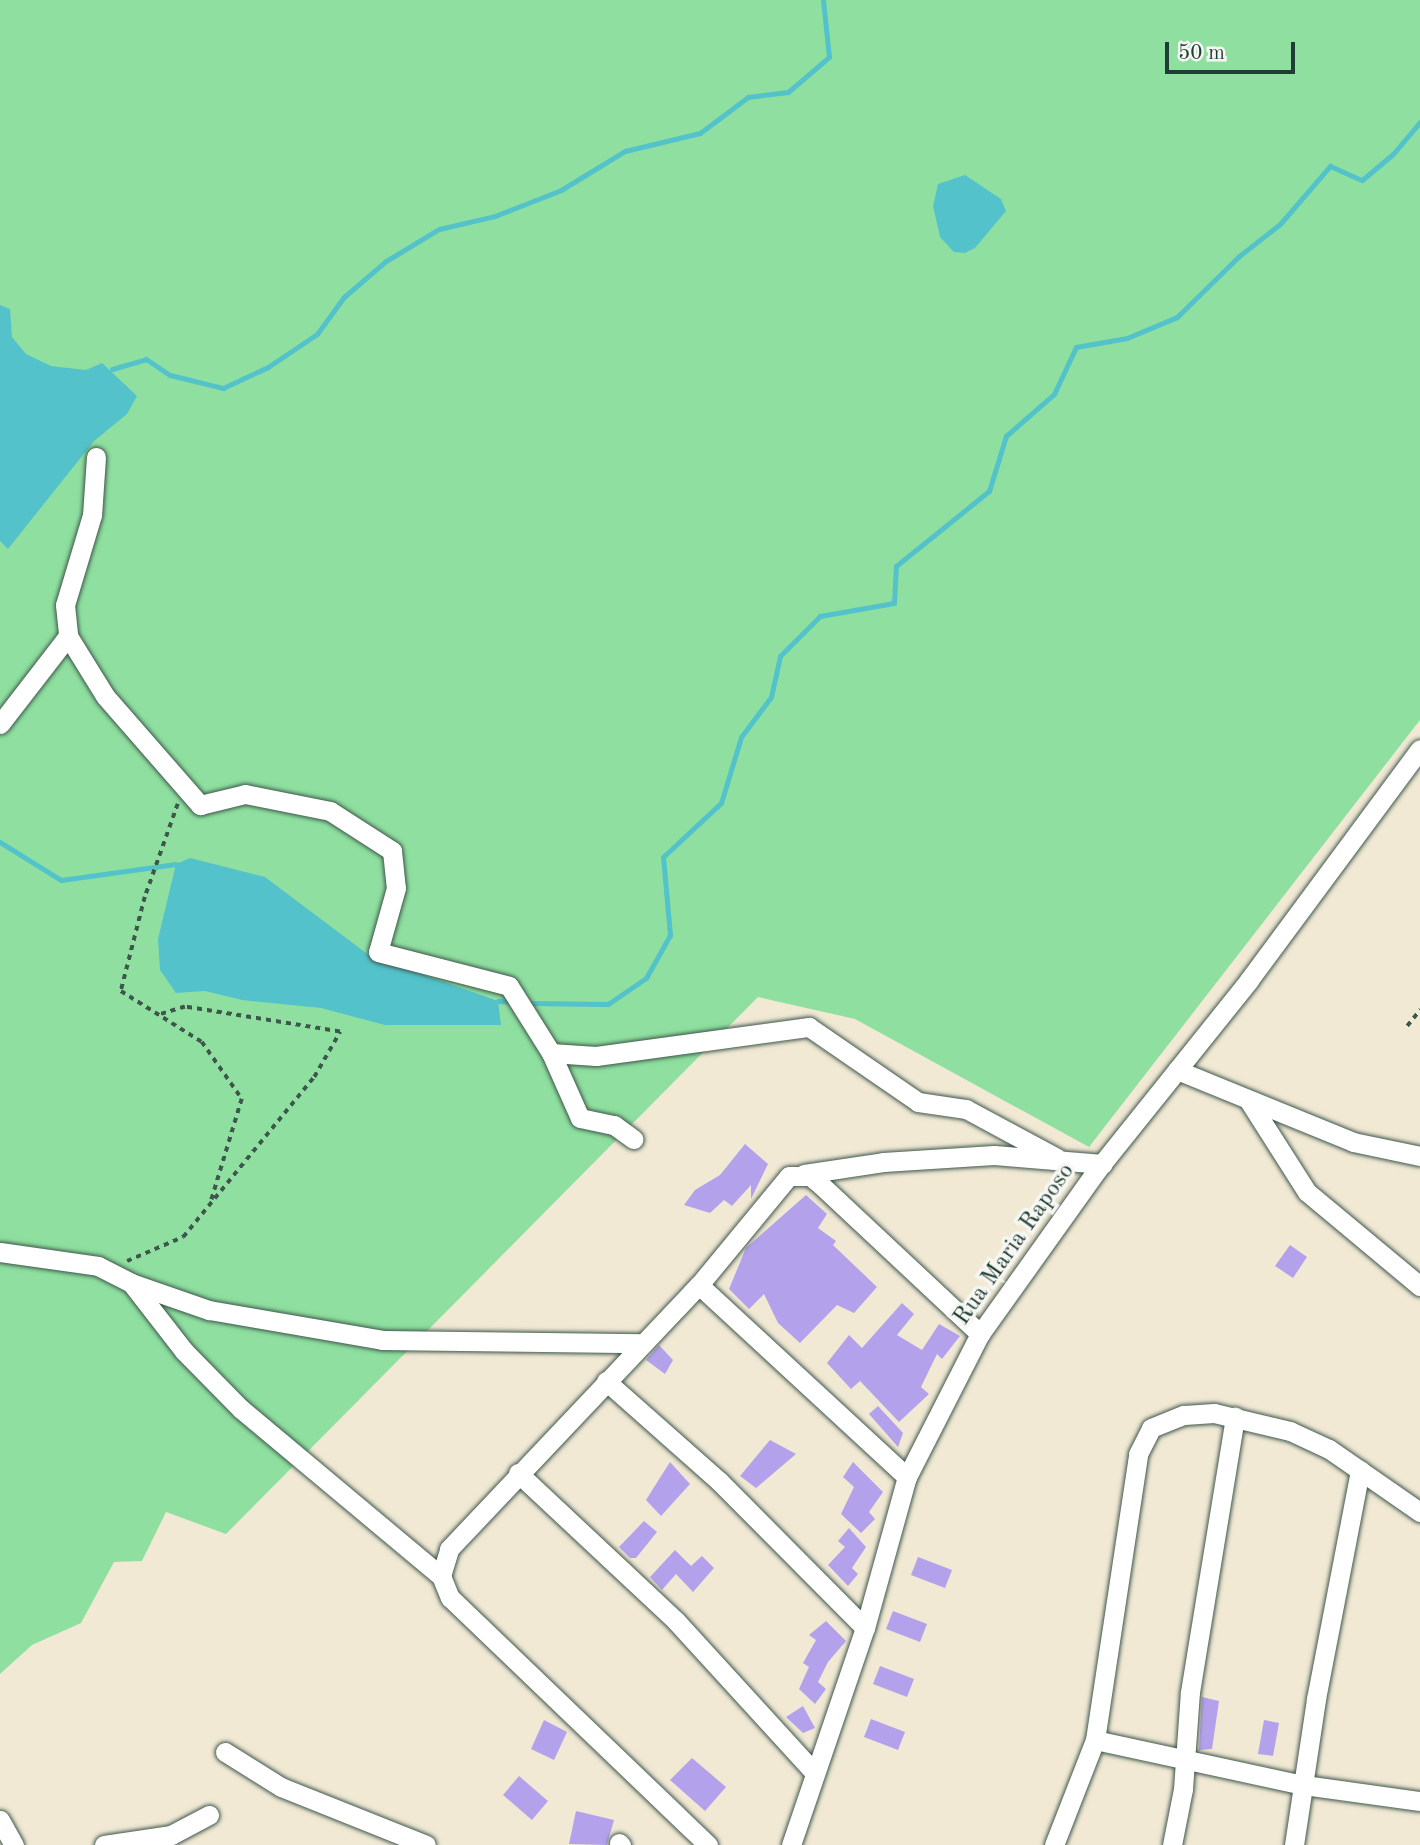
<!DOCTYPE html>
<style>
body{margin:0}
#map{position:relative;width:1420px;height:1845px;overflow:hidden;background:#f1e9d4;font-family:"Old Standard TT",serif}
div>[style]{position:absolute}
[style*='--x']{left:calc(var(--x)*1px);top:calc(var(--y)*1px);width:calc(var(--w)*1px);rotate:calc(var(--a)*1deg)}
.green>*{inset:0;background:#8fe0a0}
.water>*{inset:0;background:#54c2cb}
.stream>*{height:5px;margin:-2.5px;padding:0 2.5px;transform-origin:2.5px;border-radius:2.5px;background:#54c2cb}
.building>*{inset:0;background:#b3a2eb}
.path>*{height:3.5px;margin-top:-1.75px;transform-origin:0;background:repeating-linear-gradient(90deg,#3e574c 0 5px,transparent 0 10px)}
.roads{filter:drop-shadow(0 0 2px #3e574c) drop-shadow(0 0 2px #3e574c)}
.minor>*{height:19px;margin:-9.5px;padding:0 9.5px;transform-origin:9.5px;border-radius:9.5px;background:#fff}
span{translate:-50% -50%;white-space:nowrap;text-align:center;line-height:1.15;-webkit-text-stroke:7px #f6f6f2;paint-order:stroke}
.street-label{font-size:24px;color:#1f3d34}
.scale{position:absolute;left:1165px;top:42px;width:130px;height:32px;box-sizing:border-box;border:4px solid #1f3d34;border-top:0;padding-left:9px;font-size:21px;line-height:24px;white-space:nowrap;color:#1f3d34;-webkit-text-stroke:5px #f6f6f2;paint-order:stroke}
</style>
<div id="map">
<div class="green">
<i style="clip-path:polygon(0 0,1420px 0,1420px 720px,1089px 1147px,855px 1019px,758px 997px,226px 1534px,166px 1512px,142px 1561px,114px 1562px,81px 1623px,32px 1645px,0 1674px)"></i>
</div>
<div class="water">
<i style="clip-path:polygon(965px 175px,1001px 199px,1006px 211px,975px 248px,965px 253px,954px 252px,940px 237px,933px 206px,938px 184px)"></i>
<i style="clip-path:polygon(0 305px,10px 309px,12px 337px,26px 354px,51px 366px,86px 370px,102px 363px,137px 396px,127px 414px,94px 441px,8px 549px,0 541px)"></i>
<i style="clip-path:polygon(190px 858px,265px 877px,370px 956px,498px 1001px,501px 1025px,385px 1025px,321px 1008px,242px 1000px,205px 991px,176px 993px,160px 970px,158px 939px,176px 864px)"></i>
</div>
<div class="stream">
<i style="--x:112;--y:369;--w:35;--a:-16"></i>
<i style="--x:146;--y:359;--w:29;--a:34"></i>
<i style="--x:170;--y:375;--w:55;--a:13.8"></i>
<i style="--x:223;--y:388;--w:50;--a:-25"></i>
<i style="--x:268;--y:367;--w:59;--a:-34"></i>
<i style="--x:317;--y:334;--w:46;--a:-53.9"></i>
<i style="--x:344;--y:297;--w:55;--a:-40.6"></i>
<i style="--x:386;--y:261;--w:62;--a:-31.1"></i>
<i style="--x:439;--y:229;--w:57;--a:-13.1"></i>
<i style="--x:495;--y:216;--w:71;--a:-21.5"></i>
<i style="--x:561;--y:190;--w:75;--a:-31.4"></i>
<i style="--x:625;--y:151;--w:77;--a:-13.5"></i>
<i style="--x:700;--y:133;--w:60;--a:-36.9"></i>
<i style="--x:748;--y:97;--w:40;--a:-7.1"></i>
<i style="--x:788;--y:92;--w:54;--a:-40.5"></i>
<i style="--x:829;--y:57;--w:57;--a:-96"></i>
<i style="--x:0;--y:842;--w:72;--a:31.9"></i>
<i style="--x:61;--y:880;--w:116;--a:-7.9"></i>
<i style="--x:498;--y:1001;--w:15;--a:4"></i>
<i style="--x:527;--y:1003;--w:81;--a:0.7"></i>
<i style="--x:608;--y:1004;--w:46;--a:-34.4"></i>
<i style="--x:646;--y:978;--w:49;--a:-60.8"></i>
<i style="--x:670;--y:935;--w:78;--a:-95.1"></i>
<i style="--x:663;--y:857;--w:79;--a:-43"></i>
<i style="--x:721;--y:803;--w:69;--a:-73.1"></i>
<i style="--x:741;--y:737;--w:50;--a:-53.1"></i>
<i style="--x:771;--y:697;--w:42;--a:-77.6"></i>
<i style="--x:780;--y:656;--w:57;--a:-45"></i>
<i style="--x:820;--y:616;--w:75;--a:-10"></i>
<i style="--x:894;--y:603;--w:37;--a:-87"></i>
<i style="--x:896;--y:566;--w:119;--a:-38.9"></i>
<i style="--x:989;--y:491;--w:58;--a:-72.8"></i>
<i style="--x:1006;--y:436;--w:64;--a:-41.2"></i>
<i style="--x:1054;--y:394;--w:52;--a:-64.9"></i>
<i style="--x:1076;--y:347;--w:52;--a:-10"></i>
<i style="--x:1127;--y:338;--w:54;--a:-22.8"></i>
<i style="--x:1177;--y:317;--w:86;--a:-44.5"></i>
<i style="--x:1238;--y:257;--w:53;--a:-38.2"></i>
<i style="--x:1280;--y:224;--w:77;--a:-49.2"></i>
<i style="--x:1330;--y:166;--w:35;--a:24"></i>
<i style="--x:1362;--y:180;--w:40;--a:-40"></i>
<i style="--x:1393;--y:154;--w:42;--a:-49.8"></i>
</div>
<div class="building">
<i style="clip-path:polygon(745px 1144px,768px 1164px,751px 1199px,751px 1185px,732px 1206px,724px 1200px,710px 1213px,684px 1205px,695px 1190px,720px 1175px)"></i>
<i style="clip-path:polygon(806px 1195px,827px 1214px,818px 1228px,836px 1241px,833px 1245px,877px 1287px,854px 1313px,837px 1305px,800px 1343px,778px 1323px,764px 1294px,749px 1309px,729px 1289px,746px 1248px)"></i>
<i style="clip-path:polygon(1290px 1245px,1307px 1257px,1293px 1278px,1275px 1266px)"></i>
<i style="clip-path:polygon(902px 1303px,914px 1314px,897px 1335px,922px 1350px,939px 1324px,960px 1336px,942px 1359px,937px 1354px,921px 1387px,929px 1394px,899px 1422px,860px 1381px,851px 1389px,827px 1363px,849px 1335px,862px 1348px)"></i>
<i style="clip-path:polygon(659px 1345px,673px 1360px,665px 1374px,646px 1360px)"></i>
<i style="clip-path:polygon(878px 1406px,903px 1433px,898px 1447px,869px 1414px)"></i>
<i style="clip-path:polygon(770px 1440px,796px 1454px,756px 1488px,740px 1476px)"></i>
<i style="clip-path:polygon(670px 1462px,690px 1484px,661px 1516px,646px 1500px)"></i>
<i style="clip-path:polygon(853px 1462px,883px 1492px,869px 1512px,875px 1519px,861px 1533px,841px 1514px,854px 1487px,843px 1477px)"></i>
<i style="clip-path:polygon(644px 1521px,657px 1532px,636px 1558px,630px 1558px,619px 1547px)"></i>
<i style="clip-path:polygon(849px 1528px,866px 1547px,852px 1568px,858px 1574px,848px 1586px,828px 1565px,845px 1547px,838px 1541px)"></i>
<i style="clip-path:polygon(675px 1550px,691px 1566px,702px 1556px,714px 1568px,693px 1592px,676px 1574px,662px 1590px,650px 1577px)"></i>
<i style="clip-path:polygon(918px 1557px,952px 1570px,945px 1588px,911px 1575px)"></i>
<i style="clip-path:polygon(893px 1611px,927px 1624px,920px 1642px,886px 1629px)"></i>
<i style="clip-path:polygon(826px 1621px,846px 1641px,828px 1662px,818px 1682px,826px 1689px,815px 1704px,799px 1689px,809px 1667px,803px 1663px,816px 1640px,809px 1635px)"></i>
<i style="clip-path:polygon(880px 1666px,914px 1679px,907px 1697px,873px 1684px)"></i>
<i style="clip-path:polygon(1202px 1697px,1219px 1701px,1212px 1749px,1199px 1750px)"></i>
<i style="clip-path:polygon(803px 1706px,815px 1728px,803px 1733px,786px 1717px)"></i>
<i style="clip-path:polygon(871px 1719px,905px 1732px,898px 1750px,864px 1737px)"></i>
<i style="clip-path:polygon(544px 1720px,567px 1732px,554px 1760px,531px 1749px)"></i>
<i style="clip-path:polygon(1264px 1720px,1279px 1723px,1273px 1756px,1258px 1754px)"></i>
<i style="clip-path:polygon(692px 1758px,726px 1787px,705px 1811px,670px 1780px)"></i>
<i style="clip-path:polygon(519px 1776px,548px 1801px,532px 1820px,503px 1795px)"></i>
<i style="clip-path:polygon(576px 1811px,614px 1820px,607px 1845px,569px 1844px)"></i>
</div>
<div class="path">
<i style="--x:178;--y:804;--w:99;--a:109.5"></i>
<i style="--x:145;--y:897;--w:97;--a:104.3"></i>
<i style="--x:121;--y:991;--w:96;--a:32.2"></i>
<i style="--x:202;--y:1042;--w:70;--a:54.9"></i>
<i style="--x:242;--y:1099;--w:108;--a:106.8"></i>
<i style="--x:1407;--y:1026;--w:21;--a:-51"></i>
<i style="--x:127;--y:1261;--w:61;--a:-23.2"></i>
<i style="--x:183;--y:1237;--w:207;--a:-50.7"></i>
<i style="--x:314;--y:1077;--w:52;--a:-60"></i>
<i style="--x:340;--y:1032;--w:157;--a:-170.8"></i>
<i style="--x:185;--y:1007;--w:27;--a:163"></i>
</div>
<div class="roads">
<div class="minor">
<i style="--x:96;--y:457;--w:58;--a:93.9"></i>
<i style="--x:92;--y:515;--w:94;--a:106.7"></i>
<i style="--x:65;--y:605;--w:31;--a:84"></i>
<i style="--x:68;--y:636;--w:70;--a:58.3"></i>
<i style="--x:105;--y:696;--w:145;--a:48.9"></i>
<i style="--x:200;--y:805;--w:46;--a:-13.7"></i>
<i style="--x:245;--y:794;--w:87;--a:11.3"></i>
<i style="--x:330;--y:811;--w:74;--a:32.8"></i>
<i style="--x:392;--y:851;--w:37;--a:84"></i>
<i style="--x:396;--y:888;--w:66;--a:105.7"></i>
<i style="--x:378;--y:952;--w:135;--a:14.5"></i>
<i style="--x:509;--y:986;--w:79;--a:57.9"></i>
<i style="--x:551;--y:1053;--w:45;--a:3.8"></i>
<i style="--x:596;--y:1056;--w:215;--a:-7.8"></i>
<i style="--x:809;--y:1027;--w:132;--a:34.5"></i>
<i style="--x:918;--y:1102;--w:49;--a:8.3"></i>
<i style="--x:966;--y:1109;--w:103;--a:28.3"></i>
<i style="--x:0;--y:724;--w:111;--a:-52.3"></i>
<i style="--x:551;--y:1053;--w:71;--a:66"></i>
<i style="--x:580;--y:1118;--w:35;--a:12"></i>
<i style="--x:614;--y:1125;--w:24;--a:36"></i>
<i style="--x:1177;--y:1070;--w:190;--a:22.2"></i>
<i style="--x:1353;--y:1142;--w:68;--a:11.8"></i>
<i style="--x:1249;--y:1101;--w:108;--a:57.5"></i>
<i style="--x:1307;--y:1192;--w:147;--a:39.8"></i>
<i style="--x:804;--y:1174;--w:80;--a:-8.6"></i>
<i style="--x:883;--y:1162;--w:111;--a:-3.6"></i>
<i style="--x:994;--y:1155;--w:109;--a:4.7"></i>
<i style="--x:0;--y:1252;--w:99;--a:8.1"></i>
<i style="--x:98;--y:1266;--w:37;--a:27"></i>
<i style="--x:131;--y:1283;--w:83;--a:19.1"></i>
<i style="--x:209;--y:1310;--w:176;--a:9.8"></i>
<i style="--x:382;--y:1340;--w:261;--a:0.7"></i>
<i style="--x:132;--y:1284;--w:85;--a:52.2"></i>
<i style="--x:184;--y:1351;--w:81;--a:45.5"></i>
<i style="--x:241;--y:1409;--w:261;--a:39.9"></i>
<i style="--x:699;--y:1285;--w:283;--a:42.7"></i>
<i style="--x:606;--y:1381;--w:151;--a:41.5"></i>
<i style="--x:719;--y:1481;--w:207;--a:45.2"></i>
<i style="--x:518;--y:1473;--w:216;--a:43.1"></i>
<i style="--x:676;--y:1621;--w:206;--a:47.6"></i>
<i style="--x:1095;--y:1740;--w:214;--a:12.2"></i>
<i style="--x:1304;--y:1785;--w:117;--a:7.9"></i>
<i style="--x:225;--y:1752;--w:66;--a:32"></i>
<i style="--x:281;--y:1787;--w:156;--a:21.8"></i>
<i style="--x:0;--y:1820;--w:29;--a:61"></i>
<i style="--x:619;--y:1843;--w:3;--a:45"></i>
<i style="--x:104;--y:1845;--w:68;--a:-8.5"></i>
<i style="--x:171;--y:1835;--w:43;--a:-27.8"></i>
<i style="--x:708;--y:1845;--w:357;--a:-136.2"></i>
<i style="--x:450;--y:1598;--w:24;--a:-112"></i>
<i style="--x:441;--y:1576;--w:28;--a:-73"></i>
<i style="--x:449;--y:1549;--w:364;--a:-46.6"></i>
<i style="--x:699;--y:1285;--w:141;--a:-50.5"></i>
<i style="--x:789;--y:1176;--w:21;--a:0"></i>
<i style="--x:810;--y:1176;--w:14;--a:39"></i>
<i style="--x:821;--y:1185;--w:218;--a:43.1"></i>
<i style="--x:791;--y:1845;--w:229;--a:-71.2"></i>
<i style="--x:865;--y:1628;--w:157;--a:-74.5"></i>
<i style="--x:907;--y:1477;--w:161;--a:-63"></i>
<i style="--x:980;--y:1334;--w:201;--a:-54.5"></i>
<i style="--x:1097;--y:1170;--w:243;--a:-51.3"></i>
<i style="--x:1249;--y:980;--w:287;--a:-53.5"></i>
<i style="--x:1054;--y:1845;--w:113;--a:-68.7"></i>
<i style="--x:1095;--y:1740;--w:289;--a:-81.4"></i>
<i style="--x:1138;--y:1454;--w:29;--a:-63"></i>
<i style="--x:1151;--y:1428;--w:35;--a:-22"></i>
<i style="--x:1184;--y:1415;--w:30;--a:-4"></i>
<i style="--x:1214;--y:1413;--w:78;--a:13.3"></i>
<i style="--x:1290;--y:1431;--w:43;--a:24.8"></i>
<i style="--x:1329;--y:1449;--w:111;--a:34.7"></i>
<i style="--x:1172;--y:1845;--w:57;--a:-78.9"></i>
<i style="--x:1183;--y:1789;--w:97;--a:-85.9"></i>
<i style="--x:1190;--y:1692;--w:279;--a:-80.7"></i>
<i style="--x:1294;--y:1845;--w:148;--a:-81.4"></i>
<i style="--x:1316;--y:1699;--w:233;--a:-79.1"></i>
</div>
</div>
<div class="street-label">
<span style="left:1015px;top:1245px;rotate:-55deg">Rua Maria Raposo</span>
</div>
<div class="scale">50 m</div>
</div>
